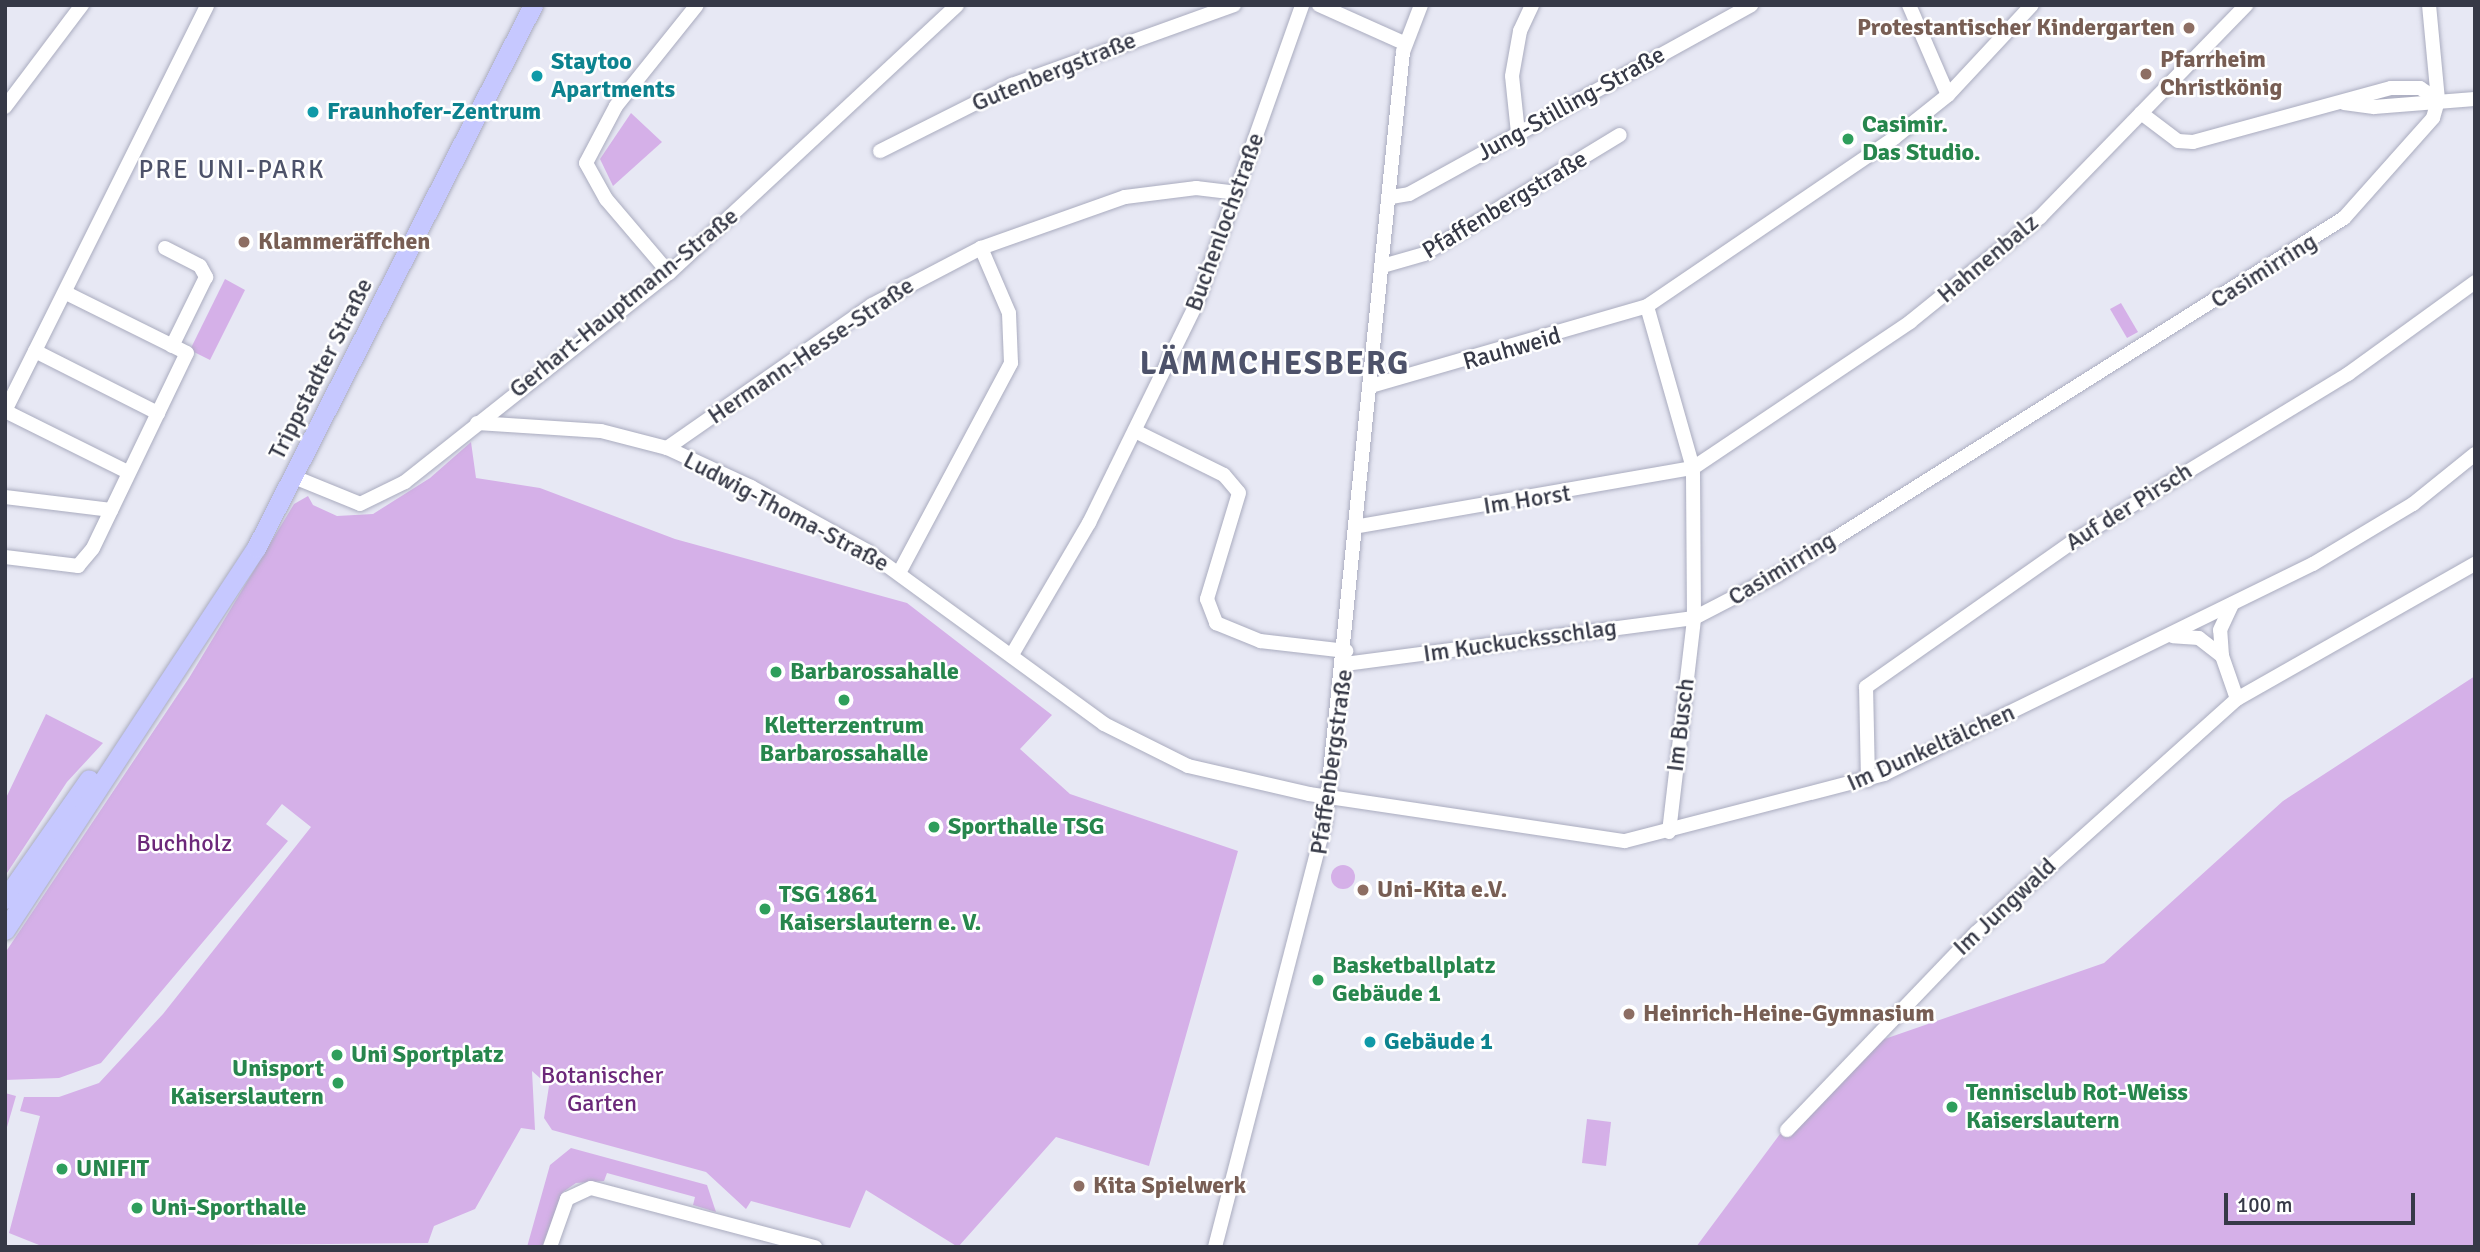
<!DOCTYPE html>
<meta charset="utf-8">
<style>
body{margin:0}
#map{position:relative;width:2480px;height:1252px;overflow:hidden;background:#e7e8f4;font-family:Signika,sans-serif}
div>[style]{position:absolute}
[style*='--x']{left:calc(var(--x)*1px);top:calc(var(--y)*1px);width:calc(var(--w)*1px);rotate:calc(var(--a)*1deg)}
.green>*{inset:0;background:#d5b0e8}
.round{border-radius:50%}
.roads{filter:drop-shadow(0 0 2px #aaacbf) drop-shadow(0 0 2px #aaacbf)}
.minor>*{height:14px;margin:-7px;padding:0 7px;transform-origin:7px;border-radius:7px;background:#fff}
.secondary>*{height:19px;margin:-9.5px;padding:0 9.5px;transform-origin:9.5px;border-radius:9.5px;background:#c6c8ff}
.dots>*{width:19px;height:19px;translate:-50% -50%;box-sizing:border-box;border:4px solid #fff;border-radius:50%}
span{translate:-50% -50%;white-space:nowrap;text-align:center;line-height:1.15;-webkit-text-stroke:5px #fff;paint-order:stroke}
.education-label{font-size:24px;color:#785e54;font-weight:700}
.right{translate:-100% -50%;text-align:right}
.left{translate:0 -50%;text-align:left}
.culture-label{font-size:24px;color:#0d838f;font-weight:700}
.street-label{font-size:24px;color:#363947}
.leisure-label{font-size:24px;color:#27864d;font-weight:700}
.park-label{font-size:24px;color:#6c287a}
.neighbourhood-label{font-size:26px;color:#4d526a;letter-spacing:2px}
.district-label{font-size:32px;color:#4d526a;font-weight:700;letter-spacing:2px}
.frame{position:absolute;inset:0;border:7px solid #363947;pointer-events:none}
.scale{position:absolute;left:2224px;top:1193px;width:191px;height:32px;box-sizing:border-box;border:4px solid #363947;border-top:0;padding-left:9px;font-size:21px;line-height:24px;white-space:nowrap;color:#363947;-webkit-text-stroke:5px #fff;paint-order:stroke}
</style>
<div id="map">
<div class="green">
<i style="clip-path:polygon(631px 113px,662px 142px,613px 186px,600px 159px)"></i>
<i style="clip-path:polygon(225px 279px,245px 290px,210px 360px,190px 350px)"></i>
<i style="clip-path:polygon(2121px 303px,2138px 332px,2127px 338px,2110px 309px)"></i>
<i style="clip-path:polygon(471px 442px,476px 478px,540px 488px,675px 539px,907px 603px,1052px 715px,1020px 749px,1070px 794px,1238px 851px,1149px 1166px,1056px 1137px,958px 1247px,866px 1190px,850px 1228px,751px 1201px,746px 1209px,706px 1172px,552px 1130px,544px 1118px,549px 1086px,532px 1071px,535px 1130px,521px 1128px,475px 1209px,434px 1226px,428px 1243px,44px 1247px,9px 1233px,40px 1116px,20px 1111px,24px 1097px,59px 1097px,99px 1083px,163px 1014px,311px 827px,282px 804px,266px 824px,288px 841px,101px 1063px,59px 1078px,5px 1080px,5px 953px,189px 678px,294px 504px,308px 496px,313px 505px,337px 516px,373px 514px,430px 478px)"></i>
<i style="clip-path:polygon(2475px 676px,2475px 1247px,1696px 1247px,1803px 1103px,1876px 1042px,2104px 963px,2283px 801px)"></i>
<i style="clip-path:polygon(46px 714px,103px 743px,67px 782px,5px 876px,5px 800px)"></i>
<i class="round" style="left:1331px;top:865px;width:24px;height:24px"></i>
<i style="clip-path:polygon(5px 1093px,16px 1096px,5px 1134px)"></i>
<i style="clip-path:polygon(1587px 1119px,1611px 1122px,1606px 1166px,1582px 1163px)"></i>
<i style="clip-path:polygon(571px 1148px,707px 1185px,716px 1212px,693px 1205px,695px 1197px,607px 1173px,604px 1181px,576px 1183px,563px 1192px,542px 1247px,527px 1247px,550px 1165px)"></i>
</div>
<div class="roads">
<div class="minor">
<i style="--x:1319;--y:5;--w:93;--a:24.1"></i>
<i style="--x:1909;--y:5;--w:98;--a:66.6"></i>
<i style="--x:2344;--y:103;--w:30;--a:8"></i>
<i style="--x:2374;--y:107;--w:101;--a:-4.5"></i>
<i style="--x:5;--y:107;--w:128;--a:-53"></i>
<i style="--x:2141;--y:113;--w:46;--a:37.1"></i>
<i style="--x:2178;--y:141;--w:15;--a:4"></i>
<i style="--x:2193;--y:142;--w:205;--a:-15.3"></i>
<i style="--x:2391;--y:88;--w:29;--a:0"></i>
<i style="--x:2420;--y:88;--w:22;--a:34"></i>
<i style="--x:1518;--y:133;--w:57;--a:-96"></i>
<i style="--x:1512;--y:76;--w:46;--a:-79.9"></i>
<i style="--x:1520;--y:31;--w:29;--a:-65"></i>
<i style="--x:880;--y:151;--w:148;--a:-26.6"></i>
<i style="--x:1012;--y:85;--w:236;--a:-19.8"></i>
<i style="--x:1391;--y:197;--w:18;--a:-9"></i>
<i style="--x:1409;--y:194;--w:391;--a:-28.9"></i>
<i style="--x:165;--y:248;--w:39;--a:27"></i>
<i style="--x:200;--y:266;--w:13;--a:61"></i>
<i style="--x:206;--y:277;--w:77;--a:116.2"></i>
<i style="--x:1386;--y:265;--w:40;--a:-16"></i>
<i style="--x:1424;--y:254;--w:229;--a:-31.3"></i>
<i style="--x:669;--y:273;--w:97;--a:-130.4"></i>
<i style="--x:606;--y:199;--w:41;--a:-119.1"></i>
<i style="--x:586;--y:163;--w:64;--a:-62.2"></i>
<i style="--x:616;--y:106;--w:129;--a:-51.3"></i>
<i style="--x:35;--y:351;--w:138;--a:26.8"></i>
<i style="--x:1374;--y:385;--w:284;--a:-16.1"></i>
<i style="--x:5;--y:411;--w:453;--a:-63.5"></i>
<i style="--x:5;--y:411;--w:137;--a:26.4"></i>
<i style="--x:477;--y:423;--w:124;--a:3.7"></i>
<i style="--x:601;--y:431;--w:68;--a:14.4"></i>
<i style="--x:667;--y:448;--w:93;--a:24.9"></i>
<i style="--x:751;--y:487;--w:132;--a:28.9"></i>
<i style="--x:867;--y:551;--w:293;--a:36.1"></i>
<i style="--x:1104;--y:724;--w:94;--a:26.6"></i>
<i style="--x:1188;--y:766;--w:124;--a:13"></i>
<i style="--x:1309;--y:794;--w:319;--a:8.5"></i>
<i style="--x:1625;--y:841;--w:268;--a:-14.5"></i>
<i style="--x:1884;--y:774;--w:478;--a:-26.1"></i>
<i style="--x:2313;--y:564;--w:117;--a:-31"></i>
<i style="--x:2413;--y:504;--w:80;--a:-38.9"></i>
<i style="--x:1135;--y:431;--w:99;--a:26.3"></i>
<i style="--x:1224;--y:475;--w:23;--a:50"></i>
<i style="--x:1239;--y:493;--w:111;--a:106.8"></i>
<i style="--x:1207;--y:599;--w:26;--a:69"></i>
<i style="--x:1216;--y:623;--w:48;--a:22.2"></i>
<i style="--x:1260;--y:641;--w:87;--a:6.6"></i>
<i style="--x:667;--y:448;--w:250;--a:-34.9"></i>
<i style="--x:872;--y:305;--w:123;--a:-27.6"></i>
<i style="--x:981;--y:248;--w:153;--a:-19.5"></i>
<i style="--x:1125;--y:197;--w:72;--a:-7.2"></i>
<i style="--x:1196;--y:188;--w:42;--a:6.8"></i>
<i style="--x:294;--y:477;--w:71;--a:22.2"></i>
<i style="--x:360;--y:504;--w:50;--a:-26.1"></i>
<i style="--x:405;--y:482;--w:337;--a:-38.4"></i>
<i style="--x:669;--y:273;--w:393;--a:-42.9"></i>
<i style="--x:5;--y:497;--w:107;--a:7"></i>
<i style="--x:1360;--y:526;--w:338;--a:-9.9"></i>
<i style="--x:1693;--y:468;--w:262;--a:-33.9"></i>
<i style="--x:1910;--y:322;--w:167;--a:-38.9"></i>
<i style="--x:2040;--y:217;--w:296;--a:-45.8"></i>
<i style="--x:5;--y:557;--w:74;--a:7"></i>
<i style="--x:78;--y:566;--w:23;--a:-50"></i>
<i style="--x:93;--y:548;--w:216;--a:-64.3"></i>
<i style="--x:187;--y:353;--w:135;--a:-153.6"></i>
<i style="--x:899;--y:573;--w:238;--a:-61.9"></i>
<i style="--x:1011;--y:363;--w:50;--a:-92.3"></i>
<i style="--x:1009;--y:313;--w:71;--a:-113.3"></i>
<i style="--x:1013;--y:653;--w:151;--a:-59.7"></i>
<i style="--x:1089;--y:523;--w:243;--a:-63.9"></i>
<i style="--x:1196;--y:305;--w:318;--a:-70.5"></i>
<i style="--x:2222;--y:656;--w:26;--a:-94"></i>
<i style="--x:2220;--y:630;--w:29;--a:-65"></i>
<i style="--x:1345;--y:664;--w:352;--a:-7.5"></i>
<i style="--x:1694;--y:618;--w:93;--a:-27.4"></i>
<i style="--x:1777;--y:575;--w:670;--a:-32.2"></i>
<i style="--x:2344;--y:218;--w:134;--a:-48.3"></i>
<i style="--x:2433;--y:118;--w:19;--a:-74"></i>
<i style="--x:2438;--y:100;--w:95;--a:-95.4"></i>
<i style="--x:2237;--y:699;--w:274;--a:-29.6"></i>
<i style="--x:1868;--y:780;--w:93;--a:-91.2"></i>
<i style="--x:1866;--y:687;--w:256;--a:-35.1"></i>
<i style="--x:2075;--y:540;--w:320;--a:-31.3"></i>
<i style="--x:2348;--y:374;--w:157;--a:-35.9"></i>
<i style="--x:1669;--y:832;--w:215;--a:-83.3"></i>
<i style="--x:1694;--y:618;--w:150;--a:-90.4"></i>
<i style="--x:1693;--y:468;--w:168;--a:-105.9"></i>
<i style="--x:1647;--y:306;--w:299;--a:-34.2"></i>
<i style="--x:1894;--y:138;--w:69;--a:-38.5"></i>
<i style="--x:1948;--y:95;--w:123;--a:-47"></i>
<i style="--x:1787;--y:1130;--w:273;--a:-46.2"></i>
<i style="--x:1976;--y:933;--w:351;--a:-41.9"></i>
<i style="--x:2237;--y:699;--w:46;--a:-109.2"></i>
<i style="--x:2222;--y:656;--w:29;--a:-142"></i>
<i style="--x:2199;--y:638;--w:26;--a:-176"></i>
<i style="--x:550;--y:1247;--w:51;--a:-70.5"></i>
<i style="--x:567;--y:1199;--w:26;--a:-25"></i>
<i style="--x:591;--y:1188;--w:232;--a:14.8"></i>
<i style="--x:1215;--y:1247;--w:439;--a:-75.5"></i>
<i style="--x:1325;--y:822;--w:774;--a:-84.22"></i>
<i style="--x:1403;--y:52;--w:50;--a:-69"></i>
</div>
<div class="secondary">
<i style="--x:5;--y:899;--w:146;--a:-55"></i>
<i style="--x:5;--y:930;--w:457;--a:-56.7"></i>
<i style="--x:256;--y:548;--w:610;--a:-62.97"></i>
</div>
</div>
<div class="dots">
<i style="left:2189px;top:28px;background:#8d6e63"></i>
<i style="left:2146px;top:74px;background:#8d6e63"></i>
<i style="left:537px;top:76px;background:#0f9aa8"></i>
<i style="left:313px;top:112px;background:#0f9aa8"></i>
<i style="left:1848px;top:139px;background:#2e9e5b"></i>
<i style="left:244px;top:242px;background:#8d6e63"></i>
<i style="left:776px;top:672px;background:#2e9e5b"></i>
<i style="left:844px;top:700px;background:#2e9e5b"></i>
<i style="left:934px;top:827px;background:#2e9e5b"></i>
<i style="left:1363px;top:890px;background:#8d6e63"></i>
<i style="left:765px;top:909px;background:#2e9e5b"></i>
<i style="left:1318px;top:980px;background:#2e9e5b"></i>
<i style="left:1629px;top:1014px;background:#8d6e63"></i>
<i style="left:1370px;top:1042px;background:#0f9aa8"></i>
<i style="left:337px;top:1055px;background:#2e9e5b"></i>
<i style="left:338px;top:1083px;background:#2e9e5b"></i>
<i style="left:1952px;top:1107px;background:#2e9e5b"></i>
<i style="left:62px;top:1169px;background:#2e9e5b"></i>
<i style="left:1079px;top:1186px;background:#8d6e63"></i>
<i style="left:137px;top:1208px;background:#2e9e5b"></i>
</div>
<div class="education-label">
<span class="right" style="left:2175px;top:28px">Protestantischer Kindergarten</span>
<span class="left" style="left:2160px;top:74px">Pfarrheim<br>Christkönig</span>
<span class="left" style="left:258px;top:242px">Klammeräffchen</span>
<span class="left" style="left:1377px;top:890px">Uni-Kita e.V.</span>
<span class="left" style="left:1643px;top:1014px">Heinrich-Heine-Gymnasium</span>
<span class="left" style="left:1093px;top:1186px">Kita Spielwerk</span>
</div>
<div class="culture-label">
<span class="left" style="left:551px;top:76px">Staytoo<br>Apartments</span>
<span class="left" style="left:327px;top:112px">Fraunhofer-Zentrum</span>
<span class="left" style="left:1384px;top:1042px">Gebäude 1</span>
</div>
<div class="street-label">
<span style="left:1054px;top:72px;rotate:-22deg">Gutenbergstraße</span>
<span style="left:1571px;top:104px;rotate:-29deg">Jung-Stilling-Straße</span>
<span style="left:1505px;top:205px;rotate:-31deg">Pfaffenbergstraße</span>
<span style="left:1225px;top:222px;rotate:-70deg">Buchenlochstraße</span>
<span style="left:1988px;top:259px;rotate:-40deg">Hahnenbalz</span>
<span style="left:2264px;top:271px;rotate:-32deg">Casimirring</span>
<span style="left:624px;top:303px;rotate:-39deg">Gerhart-Hauptmann-Straße</span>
<span style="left:1512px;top:349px;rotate:-16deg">Rauhweid</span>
<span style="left:811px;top:351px;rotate:-34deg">Hermann-Hesse-Straße</span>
<span style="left:321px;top:369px;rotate:-63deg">Trippstadter Straße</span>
<span style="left:1527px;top:500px;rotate:-9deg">Im Horst</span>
<span style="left:2129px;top:507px;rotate:-32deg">Auf der Pirsch</span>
<span style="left:786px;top:512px;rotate:28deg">Ludwig-Thoma-Straße</span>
<span style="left:1782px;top:569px;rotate:-31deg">Casimirring</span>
<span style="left:1520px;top:641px;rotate:-8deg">Im Kuckucksschlag</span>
<span style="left:1681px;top:725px;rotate:-83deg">Im Busch</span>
<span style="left:1931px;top:748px;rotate:-24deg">Im Dunkeltälchen</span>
<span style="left:1332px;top:762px;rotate:-82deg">Pfaffenbergstraße</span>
<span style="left:2005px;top:907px;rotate:-43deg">Im Jungwald</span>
</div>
<div class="leisure-label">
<span class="left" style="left:1862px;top:139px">Casimir.<br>Das Studio.</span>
<span class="left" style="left:790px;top:672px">Barbarossahalle</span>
<span style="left:844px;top:740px">Kletterzentrum<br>Barbarossahalle</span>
<span class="left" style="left:948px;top:827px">Sporthalle TSG</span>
<span class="left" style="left:779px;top:909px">TSG 1861<br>Kaiserslautern e. V.</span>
<span class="left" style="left:1332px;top:980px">Basketballplatz<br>Gebäude 1</span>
<span class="left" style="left:351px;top:1055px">Uni Sportplatz</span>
<span class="right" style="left:324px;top:1083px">Unisport<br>Kaiserslautern</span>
<span class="left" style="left:1966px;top:1107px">Tennisclub Rot-Weiss<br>Kaiserslautern</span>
<span class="left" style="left:76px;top:1169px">UNIFIT</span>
<span class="left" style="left:151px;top:1208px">Uni-Sporthalle</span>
</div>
<div class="park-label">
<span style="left:184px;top:844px">Buchholz</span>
<span style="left:602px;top:1090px">Botanischer<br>Garten</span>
</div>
<div class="neighbourhood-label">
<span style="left:232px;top:171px">PRE UNI-PARK</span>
</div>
<div class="district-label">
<span style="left:1275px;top:364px">LÄMMCHESBERG</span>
</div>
<div class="frame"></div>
<div class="scale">100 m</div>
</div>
